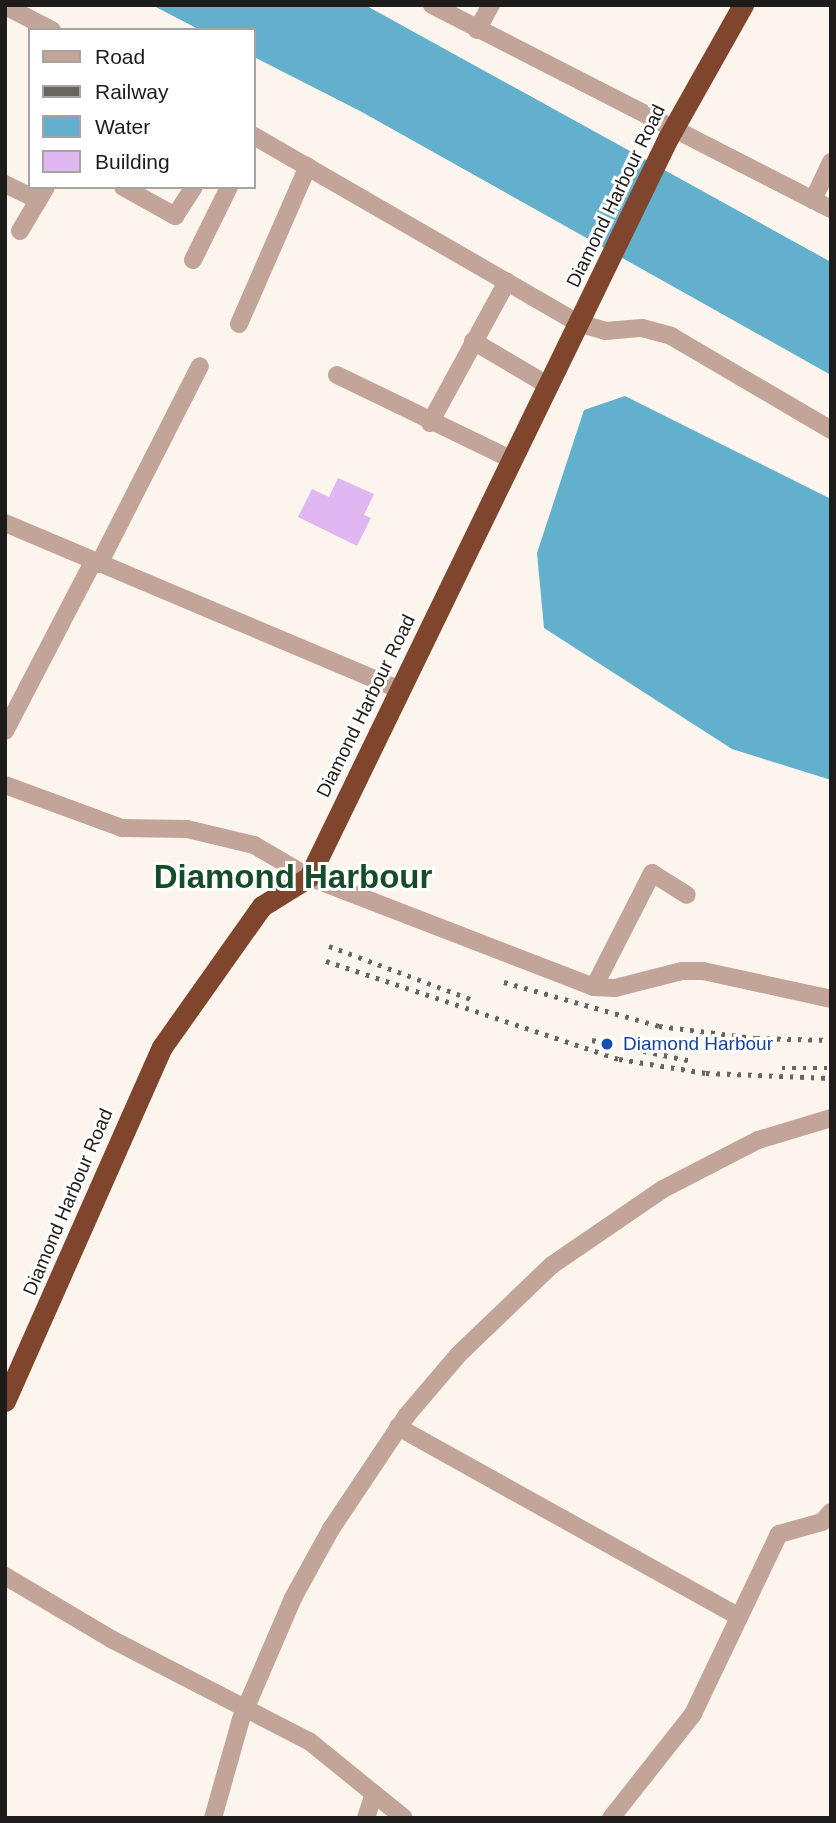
<!DOCTYPE html>
<style>
body{margin:0}
#map{position:relative;width:836px;height:1823px;overflow:hidden;background:#fbf5ee;font-family:Helvetica,sans-serif}
div>[style]{position:absolute}
[style*='--x']{left:calc(var(--x)*1px);top:calc(var(--y)*1px);width:calc(var(--w)*1px);rotate:calc(var(--a)*1deg)}
.water>*{inset:0;background:#62b0ce}
.building>*{inset:0;background:#e0b7f0}
.minor>*{height:18px;margin:-9px;padding:0 9px;transform-origin:9px;border-radius:9px;background:#c2a498}
.highway>*{height:21px;margin:-10.5px;padding:0 10.5px;transform-origin:10.5px;border-radius:10.5px;background:#80462d}
.rail>*{height:4.5px;margin-top:-2.25px;transform-origin:0;background:repeating-linear-gradient(90deg,#686561 0 3.5px,transparent 0 10.5px)}
.dots>*{width:19px;height:19px;translate:-50% -50%;box-sizing:border-box;border:4px solid #fff;border-radius:50%}
span{translate:-50% -50%;white-space:nowrap;text-align:center;line-height:1.15;-webkit-text-stroke:6px #fff;paint-order:stroke}
.street-label{font-size:19px;color:#1e1c1a}
.transit-label{font-size:19px;color:#164399}
.left{translate:0 -50%;text-align:left}
.town-label{font-size:33px;color:#164c2a;font-weight:700}
.frame{position:absolute;inset:0;border:7px solid #1e1c1a;pointer-events:none}
.legend{position:absolute;left:28px;top:28px;width:228px;height:161px;box-sizing:border-box;background:#fff;border:2px solid #a5a4a3;margin:0;padding:9px 12px;list-style:none;font-size:21px;color:#1e1c1a}
.legend li{display:flex;align-items:center;gap:14px;height:35px}
.legend b{width:35px;border:2px solid #a5a4a3}
</style>
<div id="map">
<div class="water">
<i style="clip-path:polygon(152px 5px,365px 5px,831px 262px,831px 375px,360px 111px,254px 57px,254px 30px,200px 30px)"></i>
<i style="clip-path:polygon(625px 396px,831px 499px,831px 780px,732px 749px,544px 628px,537px 553px,584px 410px)"></i>
</div>
<div class="building">
<i style="clip-path:polygon(338px 478px,374px 494px,364px 515px,371px 518px,357px 546px,298px 517px,312px 489px,329px 497px)"></i>
</div>
<div class="minor">
<i style="--x:432;--y:5;--w:448;--a:27.1"></i>
<i style="--x:5;--y:6;--w:53;--a:27.1"></i>
<i style="--x:477;--y:30;--w:29;--a:-61"></i>
<i style="--x:254;--y:136;--w:374;--a:30"></i>
<i style="--x:578;--y:323;--w:29;--a:16"></i>
<i style="--x:606;--y:331;--w:36;--a:-5"></i>
<i style="--x:642;--y:328;--w:30;--a:15"></i>
<i style="--x:671;--y:336;--w:186;--a:30.4"></i>
<i style="--x:5;--y:184;--w:37;--a:26"></i>
<i style="--x:123;--y:187;--w:60;--a:29.1"></i>
<i style="--x:175;--y:216;--w:35;--a:-57"></i>
<i style="--x:813;--y:200;--w:42;--a:-64.7"></i>
<i style="--x:20;--y:231;--w:51;--a:-59.4"></i>
<i style="--x:193;--y:260;--w:81;--a:-63.7"></i>
<i style="--x:239;--y:324;--w:172;--a:-66.4"></i>
<i style="--x:473;--y:341;--w:88;--a:30.6"></i>
<i style="--x:337;--y:375;--w:195;--a:25.8"></i>
<i style="--x:430;--y:423;--w:161;--a:-61.4"></i>
<i style="--x:5;--y:523;--w:427;--a:22.9"></i>
<i style="--x:99;--y:564;--w:222;--a:-63"></i>
<i style="--x:5;--y:731;--w:191;--a:-62.5"></i>
<i style="--x:5;--y:785;--w:125;--a:20.2"></i>
<i style="--x:122;--y:828;--w:65;--a:0.9"></i>
<i style="--x:187;--y:829;--w:69;--a:13.4"></i>
<i style="--x:254;--y:845;--w:64;--a:30.2"></i>
<i style="--x:309;--y:877;--w:305;--a:21.1"></i>
<i style="--x:594;--y:987;--w:21;--a:3"></i>
<i style="--x:615;--y:988;--w:69;--a:-14.2"></i>
<i style="--x:682;--y:971;--w:21;--a:0"></i>
<i style="--x:703;--y:971;--w:131;--a:12.3"></i>
<i style="--x:594;--y:987;--w:128;--a:-63"></i>
<i style="--x:652;--y:873;--w:41;--a:32.2"></i>
<i style="--x:398;--y:1427;--w:389;--a:29.1"></i>
<i style="--x:5;--y:1576;--w:126;--a:30.7"></i>
<i style="--x:113;--y:1640;--w:220;--a:27.3"></i>
<i style="--x:309;--y:1741;--w:122;--a:39"></i>
<i style="--x:213;--y:1818;--w:103;--a:-74.2"></i>
<i style="--x:241;--y:1719;--w:132;--a:-66.7"></i>
<i style="--x:293;--y:1598;--w:79;--a:-61.2"></i>
<i style="--x:331;--y:1529;--w:137;--a:-56.3"></i>
<i style="--x:407;--y:1415;--w:79;--a:-49.6"></i>
<i style="--x:458;--y:1355;--w:130;--a:-43.8"></i>
<i style="--x:552;--y:1265;--w:135;--a:-34.4"></i>
<i style="--x:663;--y:1189;--w:107;--a:-27.3"></i>
<i style="--x:758;--y:1140;--w:76;--a:-16.8"></i>
<i style="--x:366;--y:1818;--w:23;--a:-72"></i>
<i style="--x:611;--y:1818;--w:132;--a:-51.7"></i>
<i style="--x:693;--y:1714;--w:199;--a:-64.5"></i>
<i style="--x:779;--y:1534;--w:45;--a:-15.6"></i>
<i style="--x:822;--y:1522;--w:13;--a:-48"></i>
</div>
<div class="highway">
<i style="--x:5;--y:1401;--w:387;--a:-66.1"></i>
<i style="--x:162;--y:1047;--w:173;--a:-54.7"></i>
<i style="--x:262;--y:906;--w:55;--a:-31.7"></i>
<i style="--x:309;--y:877;--w:822;--a:-64.09"></i>
<i style="--x:668;--y:138;--w:153;--a:-60.6"></i>
</div>
<div class="rail">
<i style="--x:329;--y:946;--w:157;--a:20.5"></i>
<i style="--x:326;--y:961;--w:309;--a:18.5"></i>
<i style="--x:619;--y:1059;--w:88;--a:9.1"></i>
<i style="--x:706;--y:1073;--w:125;--a:2.3"></i>
<i style="--x:504;--y:982;--w:161;--a:15.8"></i>
<i style="--x:659;--y:1026;--w:98;--a:7.1"></i>
<i style="--x:756;--y:1038;--w:75;--a:1.5"></i>
<i style="--x:592;--y:1040;--w:102;--a:11.9"></i>
<i style="--x:782;--y:1068;--w:49;--a:0"></i>
</div>
<div class="dots">
<i style="left:607px;top:1044px;background:#1a4fb4"></i>
</div>
<div class="street-label">
<span style="left:616px;top:196px;rotate:-64deg">Diamond Harbour Road</span>
<span style="left:366px;top:706px;rotate:-64deg">Diamond Harbour Road</span>
<span style="left:68px;top:1202px;rotate:-67deg">Diamond Harbour Road</span>
</div>
<div class="transit-label">
<span class="left" style="left:623px;top:1044px">Diamond Harbour</span>
</div>
<div class="town-label">
<span style="left:293px;top:877px">Diamond Harbour</span>
</div>
<div class="frame"></div>
<ul class="legend">
<li><b style="height:9px;background:#c2a498"></b>Road</li>
<li><b style="height:9px;background:#686561"></b>Railway</li>
<li><b style="height:19px;background:#62b0ce"></b>Water</li>
<li><b style="height:19px;background:#e0b7f0"></b>Building</li>
</ul>
</div>
